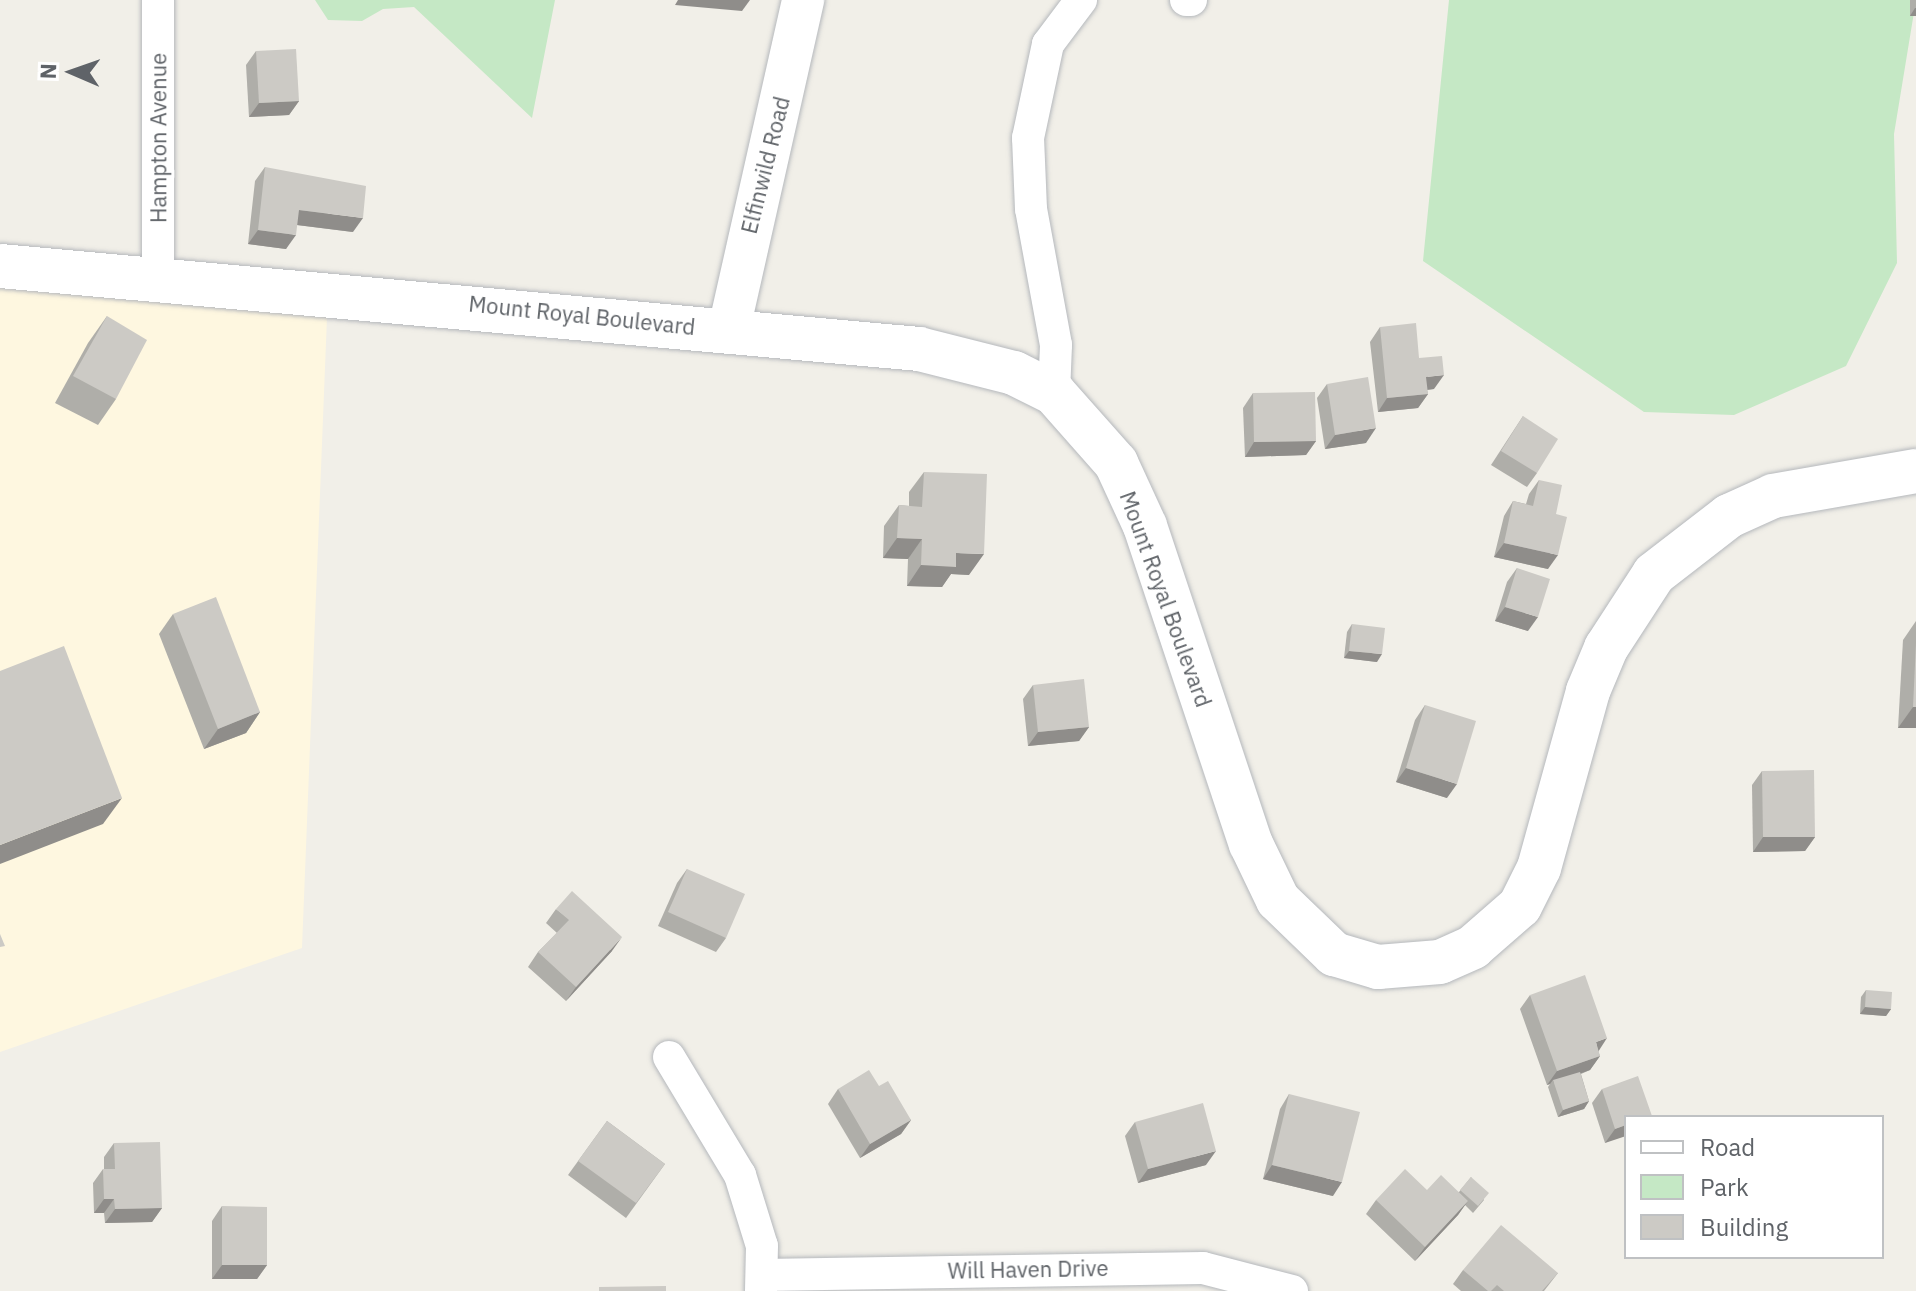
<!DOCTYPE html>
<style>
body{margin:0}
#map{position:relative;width:1916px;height:1291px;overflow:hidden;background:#f1efe8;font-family:"IBM Plex Sans",sans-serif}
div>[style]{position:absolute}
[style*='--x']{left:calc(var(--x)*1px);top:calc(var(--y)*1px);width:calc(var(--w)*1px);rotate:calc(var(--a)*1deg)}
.commercial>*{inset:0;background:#fef7e0}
.green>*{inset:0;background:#c5e8c5}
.roads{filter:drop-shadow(0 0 2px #b5b8bc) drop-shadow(0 0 2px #b5b8bc)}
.minor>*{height:32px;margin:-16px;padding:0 16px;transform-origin:16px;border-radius:16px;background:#fff}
.tertiary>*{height:42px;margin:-21px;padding:0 21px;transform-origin:21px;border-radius:21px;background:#fff}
.secondary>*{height:44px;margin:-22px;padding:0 22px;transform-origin:22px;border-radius:22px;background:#fff}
.wall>*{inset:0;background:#afaea9}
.shaded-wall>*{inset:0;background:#8f8d8a}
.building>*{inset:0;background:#cccac5}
span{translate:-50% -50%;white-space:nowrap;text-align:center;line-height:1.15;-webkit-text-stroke:6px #fff;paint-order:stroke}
.street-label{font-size:22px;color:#5f6368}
.legend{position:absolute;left:1624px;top:1115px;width:260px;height:144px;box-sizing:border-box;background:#fff;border:2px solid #bfc1c3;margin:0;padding:10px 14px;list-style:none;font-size:24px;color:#5f6368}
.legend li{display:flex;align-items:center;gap:16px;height:40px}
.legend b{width:40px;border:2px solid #bfc1c3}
.north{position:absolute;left:32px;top:32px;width:80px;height:80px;-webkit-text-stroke:6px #fff;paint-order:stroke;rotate:272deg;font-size:22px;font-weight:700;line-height:32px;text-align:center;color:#5f6368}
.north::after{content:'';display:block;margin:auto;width:28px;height:36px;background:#5f6368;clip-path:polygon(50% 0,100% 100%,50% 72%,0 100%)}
</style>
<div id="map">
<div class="commercial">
<i style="clip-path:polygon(0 266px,328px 292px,302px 948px,0 1052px)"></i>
</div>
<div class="green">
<i style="clip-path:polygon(315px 0,555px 0,532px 118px,414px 7px,383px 9px,362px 21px,328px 20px)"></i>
<i style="clip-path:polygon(1449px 0,1916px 0,1894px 134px,1897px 263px,1846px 366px,1734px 415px,1644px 412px,1423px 261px)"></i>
</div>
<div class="roads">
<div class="minor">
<i style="--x:158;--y:0;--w:277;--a:90"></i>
<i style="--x:1186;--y:0;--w:5;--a:0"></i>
<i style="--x:1054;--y:393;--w:48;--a:-87.6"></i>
<i style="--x:1056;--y:345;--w:138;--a:-100.4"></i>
<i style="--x:1031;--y:209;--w:71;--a:-92.4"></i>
<i style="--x:1028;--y:138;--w:96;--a:-78"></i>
<i style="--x:1048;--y:44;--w:55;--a:-53.1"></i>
<i style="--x:669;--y:1057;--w:138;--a:59"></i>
<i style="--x:740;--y:1175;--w:74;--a:72.8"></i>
<i style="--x:762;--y:1246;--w:45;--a:91.3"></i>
<i style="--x:762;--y:1275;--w:441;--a:-0.9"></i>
<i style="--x:1203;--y:1268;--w:92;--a:14.5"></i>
</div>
<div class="tertiary">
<i style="--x:729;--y:329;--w:337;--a:-77.3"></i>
</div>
<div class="secondary">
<i style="--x:0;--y:266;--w:923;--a:5.16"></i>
<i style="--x:919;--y:349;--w:98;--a:14.2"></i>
<i style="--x:1014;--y:373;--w:45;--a:26.6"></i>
<i style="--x:1054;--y:393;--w:94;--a:48.5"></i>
<i style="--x:1116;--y:463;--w:69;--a:65.3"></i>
<i style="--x:1145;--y:526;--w:335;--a:71.6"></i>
<i style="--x:1251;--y:844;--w:62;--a:64.3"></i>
<i style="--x:1278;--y:900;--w:78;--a:44"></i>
<i style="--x:1334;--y:954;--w:46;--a:16.5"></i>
<i style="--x:1378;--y:967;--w:62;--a:-4.6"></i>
<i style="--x:1440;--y:962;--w:36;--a:-24"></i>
<i style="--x:1473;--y:947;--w:62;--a:-41.1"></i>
<i style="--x:1520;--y:906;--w:42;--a:-63.4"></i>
<i style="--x:1539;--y:868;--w:184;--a:-74.5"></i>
<i style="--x:1588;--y:691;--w:47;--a:-67.3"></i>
<i style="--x:1606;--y:648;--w:88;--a:-57"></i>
<i style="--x:1654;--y:574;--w:95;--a:-37.7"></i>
<i style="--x:1729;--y:516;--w:48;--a:-24.4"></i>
<i style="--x:1773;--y:496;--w:145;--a:-9.9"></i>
</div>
</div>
<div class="wall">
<i style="clip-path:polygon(1910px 0,1916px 0,1916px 16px,1910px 16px)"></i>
<i style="clip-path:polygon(256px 51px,299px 101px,289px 115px,249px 117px,246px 65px)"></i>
<i style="clip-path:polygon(265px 167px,353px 232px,297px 225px,286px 249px,248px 244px,255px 181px)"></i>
<i style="clip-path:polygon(107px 316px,116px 399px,98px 425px,55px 403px,88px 343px)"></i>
<i style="clip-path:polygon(1380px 327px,1419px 358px,1434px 389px,1427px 390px,1428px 394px,1418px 408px,1378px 412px,1370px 342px)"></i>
<i style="clip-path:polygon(1327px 384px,1366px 443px,1325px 449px,1317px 398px)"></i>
<i style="clip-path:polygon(1253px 393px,1316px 441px,1306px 455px,1245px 457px,1243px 408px)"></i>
<i style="clip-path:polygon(1523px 416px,1537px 473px,1527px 487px,1491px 465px)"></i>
<i style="clip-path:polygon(924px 472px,969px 575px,951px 574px,942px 587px,907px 586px,908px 559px,883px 558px,884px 526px,899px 505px,909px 506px,909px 492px)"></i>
<i style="clip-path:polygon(1539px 480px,1556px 514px,1548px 569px,1494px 557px,1504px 516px,1513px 501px,1526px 504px,1529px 494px)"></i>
<i style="clip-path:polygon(1517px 568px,1528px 631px,1495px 621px,1507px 582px)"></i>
<i style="clip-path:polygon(173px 614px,260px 712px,246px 733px,204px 749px,159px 634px)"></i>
<i style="clip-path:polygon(1916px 621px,1916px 728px,1898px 728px,1903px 640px)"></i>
<i style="clip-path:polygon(1352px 624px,1377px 662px,1344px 658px,1347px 632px)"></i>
<i style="clip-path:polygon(1033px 685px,1089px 727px,1079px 741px,1028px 746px,1023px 699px)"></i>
<i style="clip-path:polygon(1425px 705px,1447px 798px,1396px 782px,1415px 720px)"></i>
<i style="clip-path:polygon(1762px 771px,1815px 837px,1805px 851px,1753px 852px,1752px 785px)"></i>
<i style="clip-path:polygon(687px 869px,726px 938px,716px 952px,658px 926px,677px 883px)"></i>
<i style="clip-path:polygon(556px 909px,612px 951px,566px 1001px,528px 967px,538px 952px,557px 933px,546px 923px)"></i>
<i style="clip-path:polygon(1866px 990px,1891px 1009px,1886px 1016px,1860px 1014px,1861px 997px)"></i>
<i style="clip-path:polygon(1530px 995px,1598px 1051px,1600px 1056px,1590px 1070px,1581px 1074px,1589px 1101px,1584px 1109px,1558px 1117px,1548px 1087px,1550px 1084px,1547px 1085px,1520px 1009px)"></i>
<i style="clip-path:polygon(879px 1086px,911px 1120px,901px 1134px,860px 1158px,828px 1104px,838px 1089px)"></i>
<i style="clip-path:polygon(1602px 1089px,1652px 1116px,1605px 1143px,1592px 1103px)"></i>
<i style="clip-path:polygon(1289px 1094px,1333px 1196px,1263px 1179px,1280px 1109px)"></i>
<i style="clip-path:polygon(607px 1121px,665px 1164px,626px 1218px,568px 1175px)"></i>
<i style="clip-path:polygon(1135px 1122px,1206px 1165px,1138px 1183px,1125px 1136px)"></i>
<i style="clip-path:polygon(114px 1143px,162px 1208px,152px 1222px,105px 1223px,104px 1213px,94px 1213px,93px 1183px,103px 1169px,104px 1169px,104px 1157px)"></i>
<i style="clip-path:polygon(1471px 1177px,1484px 1200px,1473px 1213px,1465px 1205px,1458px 1215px,1415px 1261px,1366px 1214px,1376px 1200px,1427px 1190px,1459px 1192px)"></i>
<i style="clip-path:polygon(222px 1206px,267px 1265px,257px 1279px,212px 1279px,212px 1221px)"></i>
<i style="clip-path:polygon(1463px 1270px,1558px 1273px,1544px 1291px,1461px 1291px,1453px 1284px)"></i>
</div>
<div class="shaded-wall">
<i style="clip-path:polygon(678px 0,750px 0,742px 11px,675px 5px)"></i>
<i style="clip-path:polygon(1915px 8px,1916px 8px,1916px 16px,1910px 16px)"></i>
<i style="clip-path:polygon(299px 101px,289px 115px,249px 117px,259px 103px)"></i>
<i style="clip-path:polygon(299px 210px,363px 218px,353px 232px,289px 224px)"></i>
<i style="clip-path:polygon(258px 230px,296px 235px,286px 249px,248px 244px)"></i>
<i style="clip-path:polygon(1444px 375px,1434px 389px,1416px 391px,1426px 377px)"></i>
<i style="clip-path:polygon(1428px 394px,1418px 408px,1378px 412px,1387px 398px)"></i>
<i style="clip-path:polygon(1376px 428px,1366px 443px,1325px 449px,1335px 435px)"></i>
<i style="clip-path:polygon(1316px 441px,1306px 455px,1245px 457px,1254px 442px)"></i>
<i style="clip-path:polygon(897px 538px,922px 539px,908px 559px,883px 558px)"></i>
<i style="clip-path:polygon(1504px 543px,1558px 555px,1548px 569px,1494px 557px)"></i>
<i style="clip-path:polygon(956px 553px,984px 554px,969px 575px,951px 574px,942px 587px,907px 586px,921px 565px)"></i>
<i style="clip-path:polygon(1505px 607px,1538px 617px,1528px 631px,1495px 621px)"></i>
<i style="clip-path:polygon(1349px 651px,1382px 654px,1377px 662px,1344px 658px)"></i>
<i style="clip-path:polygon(1913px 707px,1916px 707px,1916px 728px,1898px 728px)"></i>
<i style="clip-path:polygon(260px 712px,246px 733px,204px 749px,218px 729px)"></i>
<i style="clip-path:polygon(1089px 727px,1079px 741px,1028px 746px,1038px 732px)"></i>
<i style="clip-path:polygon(1406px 768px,1457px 784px,1447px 798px,1396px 782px)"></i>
<i style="clip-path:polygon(122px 798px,103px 824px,0 864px,0 845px)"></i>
<i style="clip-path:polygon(1763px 837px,1815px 837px,1805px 851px,1753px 852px)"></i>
<i style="clip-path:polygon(622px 937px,612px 951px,566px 1001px,576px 987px)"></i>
<i style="clip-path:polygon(1865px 1007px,1891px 1009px,1886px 1016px,1860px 1014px)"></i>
<i style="clip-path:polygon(1607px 1038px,1598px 1052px,1596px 1042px)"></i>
<i style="clip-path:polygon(1600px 1056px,1590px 1070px,1554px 1083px,1553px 1080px,1550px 1084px,1547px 1085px,1557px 1071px)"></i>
<i style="clip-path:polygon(1589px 1101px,1584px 1109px,1558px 1117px,1563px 1110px)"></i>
<i style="clip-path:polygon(911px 1120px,901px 1134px,860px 1158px,870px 1144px)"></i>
<i style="clip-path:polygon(1626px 1125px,1626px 1136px,1605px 1143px,1615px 1129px)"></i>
<i style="clip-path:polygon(1216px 1151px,1206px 1165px,1138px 1183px,1148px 1169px)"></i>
<i style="clip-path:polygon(1272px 1165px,1342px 1182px,1333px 1196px,1263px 1179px)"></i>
<i style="clip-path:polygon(104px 1199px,114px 1199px,104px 1213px,94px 1213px)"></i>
<i style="clip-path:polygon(1468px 1201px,1458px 1215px,1415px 1261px,1425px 1247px)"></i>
<i style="clip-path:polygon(162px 1208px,152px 1222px,105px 1223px,115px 1209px)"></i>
<i style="clip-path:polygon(222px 1265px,267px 1265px,257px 1279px,212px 1279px)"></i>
</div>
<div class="building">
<i style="clip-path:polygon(296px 49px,299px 101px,259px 103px,256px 51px)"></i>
<i style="clip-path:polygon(265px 167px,366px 186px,363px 218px,299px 210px,296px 235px,258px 230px)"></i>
<i style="clip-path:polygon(107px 316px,147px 340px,116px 399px,73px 376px)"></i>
<i style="clip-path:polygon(1416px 323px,1419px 358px,1442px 356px,1444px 375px,1426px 377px,1428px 394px,1387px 398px,1380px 327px)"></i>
<i style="clip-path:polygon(1368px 377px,1376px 428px,1335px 435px,1327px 384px)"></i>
<i style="clip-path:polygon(1315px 392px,1316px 441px,1254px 442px,1253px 393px)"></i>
<i style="clip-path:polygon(1523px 416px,1558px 439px,1537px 473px,1501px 451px)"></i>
<i style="clip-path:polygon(924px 472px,987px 474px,984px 554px,956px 553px,956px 567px,921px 565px,922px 539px,897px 538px,899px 505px,922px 507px)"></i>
<i style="clip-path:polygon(1539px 480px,1562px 485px,1556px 514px,1567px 517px,1558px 555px,1504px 543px,1513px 501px,1533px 506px)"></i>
<i style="clip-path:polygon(1517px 568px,1550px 579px,1538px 617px,1505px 607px)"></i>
<i style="clip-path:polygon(216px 597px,260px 712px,218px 729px,173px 614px)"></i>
<i style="clip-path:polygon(1352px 624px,1385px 628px,1382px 654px,1349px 651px)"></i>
<i style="clip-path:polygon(1916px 643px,1916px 707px,1913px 707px)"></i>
<i style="clip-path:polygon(64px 646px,122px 798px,0 845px,0 671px)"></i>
<i style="clip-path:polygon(1084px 679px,1089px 727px,1038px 732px,1033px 685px)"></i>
<i style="clip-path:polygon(1425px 705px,1476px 721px,1457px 784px,1406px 768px)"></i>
<i style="clip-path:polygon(1814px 770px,1815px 837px,1763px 837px,1762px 771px)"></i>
<i style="clip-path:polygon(687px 869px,745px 894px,726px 938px,668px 912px)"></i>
<i style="clip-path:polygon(572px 891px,622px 937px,576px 987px,538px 952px,569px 920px,556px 909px)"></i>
<i style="clip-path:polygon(0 934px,5px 946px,0 947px)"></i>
<i style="clip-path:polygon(1585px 975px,1607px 1038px,1596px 1042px,1600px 1056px,1557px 1071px,1530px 995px)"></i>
<i style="clip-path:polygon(1866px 990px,1892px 992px,1891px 1009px,1865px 1007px)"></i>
<i style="clip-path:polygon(869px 1070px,879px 1086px,888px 1081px,911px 1120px,870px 1144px,838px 1089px)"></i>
<i style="clip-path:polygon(1580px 1072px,1589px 1101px,1563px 1110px,1553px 1080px)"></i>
<i style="clip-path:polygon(1638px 1076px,1652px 1116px,1626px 1117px,1626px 1125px,1615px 1129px,1602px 1089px)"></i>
<i style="clip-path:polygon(1289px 1094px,1360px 1112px,1342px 1182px,1272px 1165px)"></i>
<i style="clip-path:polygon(1203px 1103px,1216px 1151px,1148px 1169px,1135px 1122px)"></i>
<i style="clip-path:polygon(607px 1121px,665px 1164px,636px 1203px,578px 1161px)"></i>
<i style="clip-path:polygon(160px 1142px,162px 1208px,115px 1209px,114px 1199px,104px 1199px,103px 1169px,115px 1169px,114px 1143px)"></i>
<i style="clip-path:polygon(1405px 1169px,1427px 1190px,1441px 1175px,1468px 1201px,1425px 1247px,1376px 1200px)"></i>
<i style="clip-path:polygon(1471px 1177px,1489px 1193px,1478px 1206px,1460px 1190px)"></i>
<i style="clip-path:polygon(222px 1206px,267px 1207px,267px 1265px,222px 1265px)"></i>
<i style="clip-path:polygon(1501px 1225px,1558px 1273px,1542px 1291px,1504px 1291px,1497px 1285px,1491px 1291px,1488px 1291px,1463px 1270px)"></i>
<i style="clip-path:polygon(666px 1286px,666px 1291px,599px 1291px,599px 1287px)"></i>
</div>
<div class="street-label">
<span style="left:158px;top:138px;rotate:-90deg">Hampton Avenue</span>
<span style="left:765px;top:165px;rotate:-76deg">Elfinwild Road</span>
<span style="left:582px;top:315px;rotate:6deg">Mount Royal Boulevard</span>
<span style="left:1166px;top:599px;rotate:70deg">Mount Royal Boulevard</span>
<span style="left:1028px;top:1269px;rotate:-1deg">Will Haven Drive</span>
</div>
<ul class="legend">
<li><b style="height:10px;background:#fff"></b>Road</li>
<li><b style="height:22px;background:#c5e8c5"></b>Park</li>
<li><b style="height:22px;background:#cccac5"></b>Building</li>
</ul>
<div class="north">N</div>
</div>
